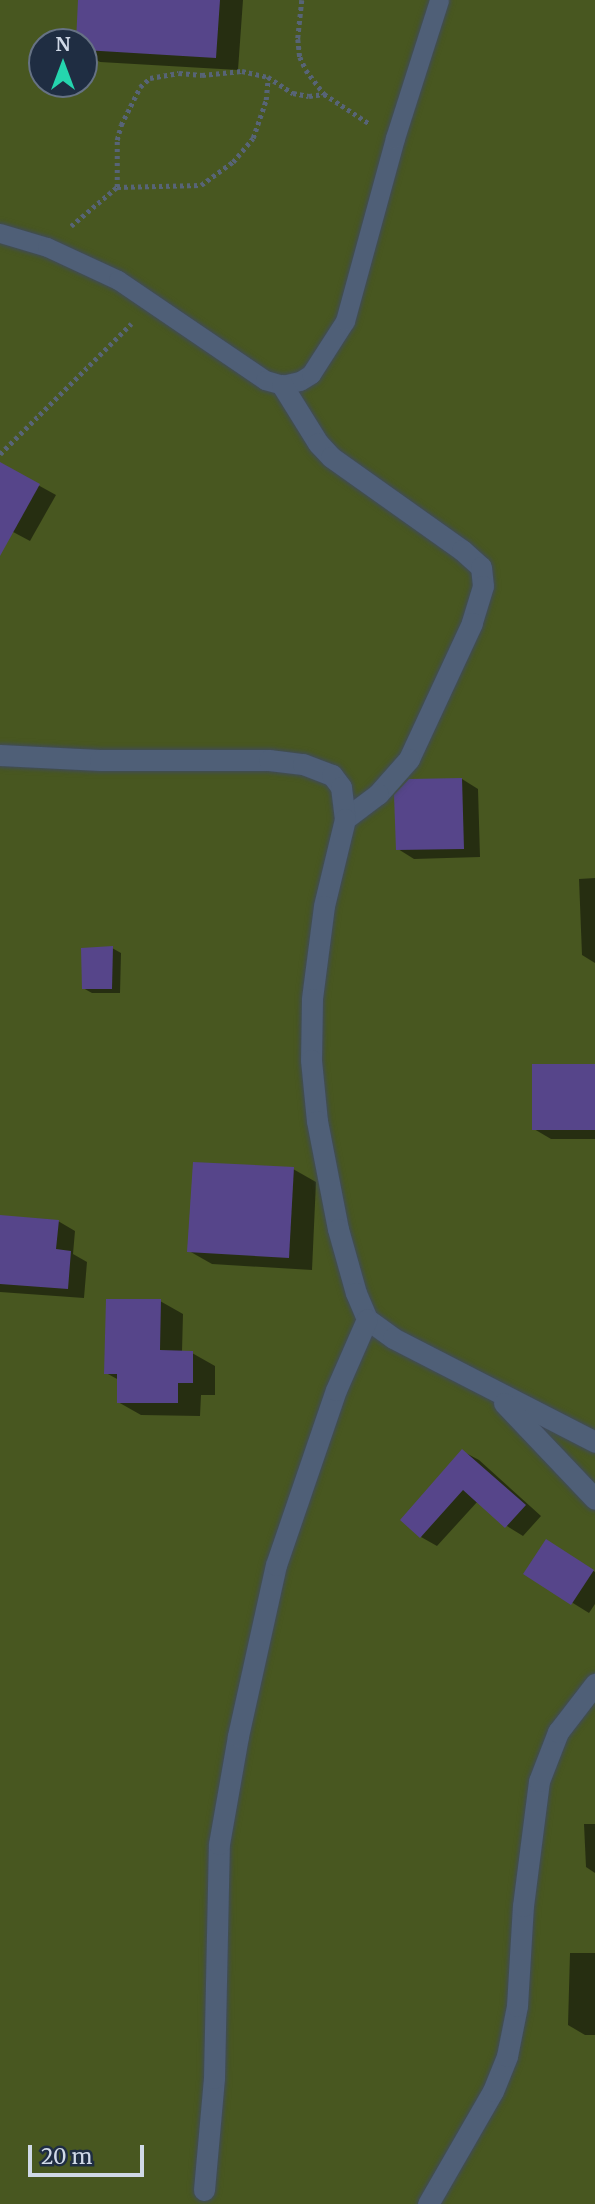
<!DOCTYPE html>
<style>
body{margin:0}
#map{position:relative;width:595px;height:2204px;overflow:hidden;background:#1f2d42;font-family:Merriweather,serif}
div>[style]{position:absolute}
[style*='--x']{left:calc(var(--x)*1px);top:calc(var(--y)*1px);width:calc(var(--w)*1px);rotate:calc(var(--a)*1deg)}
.green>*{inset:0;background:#485720}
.shadow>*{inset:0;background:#0007}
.building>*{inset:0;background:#56458a}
.path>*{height:4.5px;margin-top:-2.25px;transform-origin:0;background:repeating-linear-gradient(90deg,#576477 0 3.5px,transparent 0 7px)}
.roads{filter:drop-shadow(0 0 2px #404b5d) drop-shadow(0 0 2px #404b5d)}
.service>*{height:19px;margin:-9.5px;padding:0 9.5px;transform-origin:9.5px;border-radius:9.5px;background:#4f5f77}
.minor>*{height:21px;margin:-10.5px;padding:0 10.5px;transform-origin:10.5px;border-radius:10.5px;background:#4f5f77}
span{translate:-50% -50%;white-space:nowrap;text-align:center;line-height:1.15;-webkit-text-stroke:7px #1f2d42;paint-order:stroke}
.north{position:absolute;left:28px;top:28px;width:70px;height:70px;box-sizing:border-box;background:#1f2d42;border:2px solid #667284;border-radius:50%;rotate:0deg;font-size:19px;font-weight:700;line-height:28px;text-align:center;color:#d0d9e7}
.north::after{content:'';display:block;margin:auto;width:24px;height:32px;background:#25d5ae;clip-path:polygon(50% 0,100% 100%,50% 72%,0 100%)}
.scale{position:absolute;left:28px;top:2145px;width:116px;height:32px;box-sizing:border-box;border:4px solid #d0d9e7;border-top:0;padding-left:9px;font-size:21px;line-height:24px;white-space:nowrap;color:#d0d9e7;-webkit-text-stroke:5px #1f2d42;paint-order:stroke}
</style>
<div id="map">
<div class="green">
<i style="clip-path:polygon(evenodd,0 0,595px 0,595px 2204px,0 2204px,0 0,42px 42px,84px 42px,84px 84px,42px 84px,42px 42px)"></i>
</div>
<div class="shadow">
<i style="clip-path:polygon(80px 0,243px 0,238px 70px,100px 62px,84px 53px,84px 42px,77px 42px)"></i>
<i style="clip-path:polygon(7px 468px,56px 495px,30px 541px,0 525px,0 481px)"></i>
<i style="clip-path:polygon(462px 779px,478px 789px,480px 857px,414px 859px,398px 849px)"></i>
<i style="clip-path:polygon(595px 878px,595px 963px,582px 955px,579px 879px)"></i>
<i style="clip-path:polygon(112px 948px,121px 953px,120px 993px,92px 993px,83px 988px)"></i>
<i style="clip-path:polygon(595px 1066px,595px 1139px,551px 1139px,534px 1129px)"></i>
<i style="clip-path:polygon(293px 1169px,316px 1182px,312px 1270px,212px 1264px,189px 1251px)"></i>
<i style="clip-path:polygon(0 1217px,58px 1221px,75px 1231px,73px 1254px,87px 1262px,84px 1298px,0 1292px)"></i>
<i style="clip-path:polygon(160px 1301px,183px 1314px,182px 1352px,192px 1353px,215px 1366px,215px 1395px,201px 1395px,200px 1416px,141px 1415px,118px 1402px,119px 1380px,106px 1373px)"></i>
<i style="clip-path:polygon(462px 1451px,479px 1460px,541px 1516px,523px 1536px,507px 1526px,478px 1501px,437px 1546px,421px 1537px)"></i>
<i style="clip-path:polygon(563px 1551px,595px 1572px,595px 1604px,589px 1613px,526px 1574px)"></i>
<i style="clip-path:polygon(584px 1824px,595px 1824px,595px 1873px,586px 1867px)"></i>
<i style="clip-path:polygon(570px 1953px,595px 1953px,595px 2035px,585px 2035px,568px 2025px)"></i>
</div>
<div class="building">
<i style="clip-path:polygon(78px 0,220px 0,216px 58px,84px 50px,84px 42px,76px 42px)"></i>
<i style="clip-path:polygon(0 462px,40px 484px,0 556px)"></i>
<i style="clip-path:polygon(462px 778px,464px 849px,396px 850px,394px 795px,409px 779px)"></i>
<i style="clip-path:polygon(113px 946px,112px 989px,82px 989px,81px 948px)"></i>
<i style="clip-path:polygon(532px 1064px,595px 1064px,595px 1130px,532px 1130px)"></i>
<i style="clip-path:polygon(193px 1162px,294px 1167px,289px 1258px,187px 1252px)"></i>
<i style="clip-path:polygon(0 1215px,59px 1220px,56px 1249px,71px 1251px,68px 1289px,0 1284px)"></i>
<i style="clip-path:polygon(106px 1299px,161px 1299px,160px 1350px,193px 1351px,193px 1383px,178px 1383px,178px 1403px,117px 1403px,117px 1374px,104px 1374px)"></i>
<i style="clip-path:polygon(462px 1449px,526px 1505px,505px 1528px,463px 1490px,420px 1538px,400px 1520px)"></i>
<i style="clip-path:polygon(546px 1539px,594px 1570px,571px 1605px,523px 1574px)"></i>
</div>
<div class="path">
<i style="--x:302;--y:0;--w:39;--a:96"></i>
<i style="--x:298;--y:39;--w:18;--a:84"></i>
<i style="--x:300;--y:57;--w:14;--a:65"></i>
<i style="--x:306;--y:70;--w:30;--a:53"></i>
<i style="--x:324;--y:94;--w:55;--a:33.1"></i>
<i style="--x:117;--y:187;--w:47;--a:-90"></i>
<i style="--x:117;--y:140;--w:16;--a:-75"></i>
<i style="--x:121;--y:125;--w:42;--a:-63.4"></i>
<i style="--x:140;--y:87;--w:13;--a:-42"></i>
<i style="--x:150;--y:78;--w:29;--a:-10"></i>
<i style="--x:179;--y:73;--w:23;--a:5"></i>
<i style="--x:202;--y:75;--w:40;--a:-5.7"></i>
<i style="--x:242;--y:71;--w:27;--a:13"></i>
<i style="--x:268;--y:77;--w:30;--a:33"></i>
<i style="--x:293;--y:93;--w:16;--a:11"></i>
<i style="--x:309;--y:96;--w:15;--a:-8"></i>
<i style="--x:71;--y:226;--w:60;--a:-40.3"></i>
<i style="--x:117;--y:187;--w:84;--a:-1.4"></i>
<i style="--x:201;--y:185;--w:39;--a:-36"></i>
<i style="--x:233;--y:162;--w:31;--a:-50"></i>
<i style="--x:253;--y:138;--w:40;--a:-71.1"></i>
<i style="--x:266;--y:100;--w:23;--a:-85"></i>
<i style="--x:0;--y:454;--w:185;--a:-44.8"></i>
</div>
<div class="roads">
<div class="service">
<i style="--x:0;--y:233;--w:49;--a:16.6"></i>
<i style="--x:47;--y:247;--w:78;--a:24.9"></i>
<i style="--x:118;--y:280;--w:178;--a:34.2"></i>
<i style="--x:265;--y:380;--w:18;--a:16"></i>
<i style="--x:282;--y:385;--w:18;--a:-13"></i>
<i style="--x:300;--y:381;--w:13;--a:-32"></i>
<i style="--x:311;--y:374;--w:63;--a:-57.3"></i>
<i style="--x:345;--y:321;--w:190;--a:-74.7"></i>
<i style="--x:395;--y:138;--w:145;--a:-72.3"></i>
</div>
<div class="minor">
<i style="--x:282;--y:385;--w:68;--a:58.2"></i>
<i style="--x:318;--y:443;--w:19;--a:47"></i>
<i style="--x:331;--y:457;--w:161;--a:35.4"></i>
<i style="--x:462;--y:550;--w:25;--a:42"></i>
<i style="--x:481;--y:567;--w:19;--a:84"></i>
<i style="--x:483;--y:586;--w:39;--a:107"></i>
<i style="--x:472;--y:623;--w:150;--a:114.9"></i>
<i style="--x:409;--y:759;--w:47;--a:131.5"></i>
<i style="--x:378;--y:794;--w:41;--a:142.9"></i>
<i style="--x:0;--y:755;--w:100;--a:2.9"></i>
<i style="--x:100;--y:760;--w:169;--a:0"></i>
<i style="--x:269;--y:760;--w:34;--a:7"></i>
<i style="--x:303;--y:764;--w:31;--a:21"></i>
<i style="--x:332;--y:775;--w:15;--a:53"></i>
<i style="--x:341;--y:787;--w:32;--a:83"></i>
<i style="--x:345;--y:819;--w:89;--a:103.6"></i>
<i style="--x:324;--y:906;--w:94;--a:97.4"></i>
<i style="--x:312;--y:999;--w:61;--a:90.9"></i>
<i style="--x:311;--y:1060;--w:61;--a:84.4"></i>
<i style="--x:317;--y:1121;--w:110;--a:79"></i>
<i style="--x:338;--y:1229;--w:66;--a:74.3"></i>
<i style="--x:356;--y:1293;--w:28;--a:67"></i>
<i style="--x:367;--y:1319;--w:32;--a:36"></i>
<i style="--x:393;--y:1338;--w:227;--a:27.2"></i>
<i style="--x:504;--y:1403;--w:132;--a:46.5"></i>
<i style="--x:204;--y:2190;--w:112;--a:-84.9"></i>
<i style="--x:214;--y:2078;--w:234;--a:-88.8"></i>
<i style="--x:219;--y:1844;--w:110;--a:-80"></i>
<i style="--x:238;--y:1736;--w:175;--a:-77.5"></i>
<i style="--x:276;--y:1565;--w:185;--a:-71.1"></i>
<i style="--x:336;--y:1390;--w:77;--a:-66.4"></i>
<i style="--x:428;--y:2204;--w:130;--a:-60.1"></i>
<i style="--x:493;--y:2091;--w:38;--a:-68"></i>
<i style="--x:507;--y:2056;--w:51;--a:-78.7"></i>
<i style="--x:517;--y:2006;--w:100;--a:-86.6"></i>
<i style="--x:523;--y:1906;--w:126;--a:-82.7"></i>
<i style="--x:539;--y:1781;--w:53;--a:-68.8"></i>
<i style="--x:558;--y:1732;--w:61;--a:-52.4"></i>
</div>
</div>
<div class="north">N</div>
<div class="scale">20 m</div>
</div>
